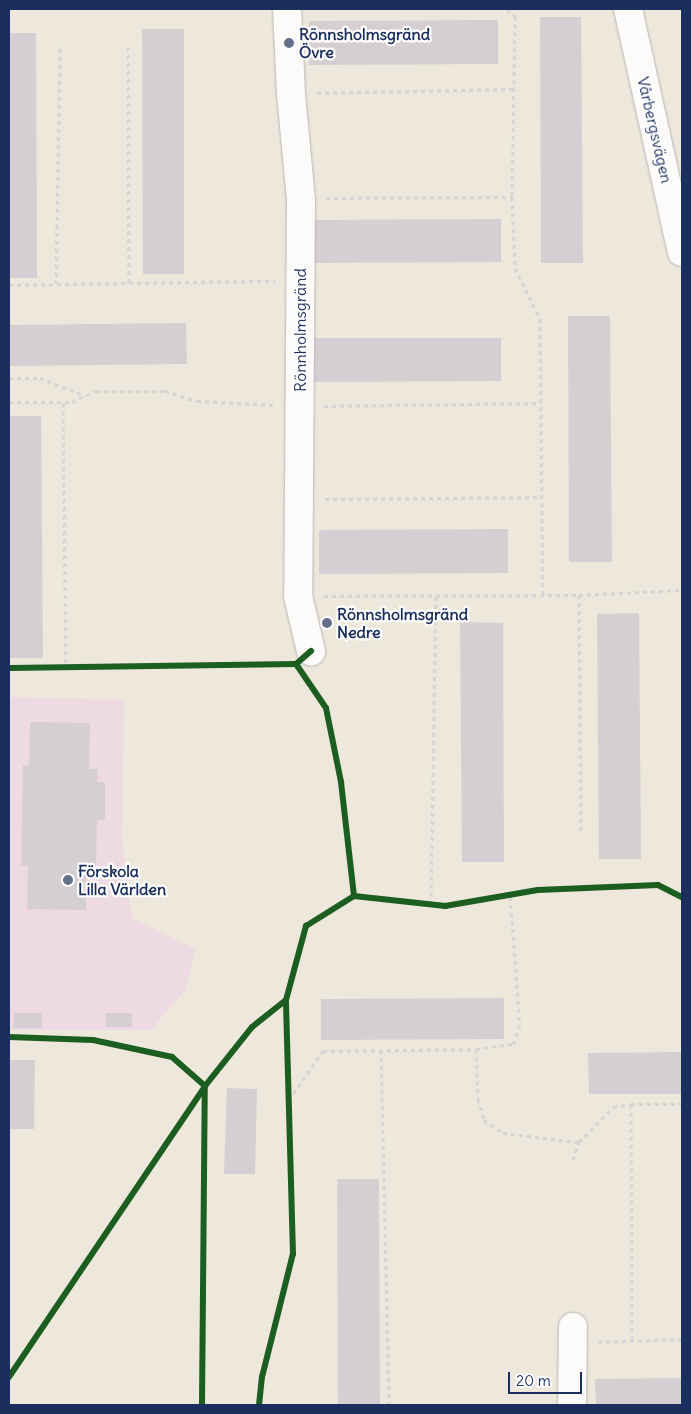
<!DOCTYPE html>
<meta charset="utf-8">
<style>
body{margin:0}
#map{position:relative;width:691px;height:1414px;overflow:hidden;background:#ede7dc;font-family:Delius,sans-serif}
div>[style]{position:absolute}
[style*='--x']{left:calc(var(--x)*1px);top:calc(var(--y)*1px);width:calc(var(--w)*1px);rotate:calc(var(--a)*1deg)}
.built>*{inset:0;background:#eedae2}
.building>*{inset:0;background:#d5cfd3}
.path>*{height:3px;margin-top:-1.5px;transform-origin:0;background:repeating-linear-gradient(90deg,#d6d5d5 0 4px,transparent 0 8px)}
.roads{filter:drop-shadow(0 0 1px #b9b7b4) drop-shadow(0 0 1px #b9b7b4)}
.minor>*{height:28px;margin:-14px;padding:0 14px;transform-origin:14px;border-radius:14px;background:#fcfbfa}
.cycleway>*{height:6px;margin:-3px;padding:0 3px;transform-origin:3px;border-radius:3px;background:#1b5e20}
.dots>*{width:14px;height:14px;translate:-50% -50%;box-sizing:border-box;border:2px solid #fff;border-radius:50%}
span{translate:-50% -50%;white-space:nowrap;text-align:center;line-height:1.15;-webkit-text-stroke:4.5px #fff;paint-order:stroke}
.poi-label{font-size:16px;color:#1b2f5e;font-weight:700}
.left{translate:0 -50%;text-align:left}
.street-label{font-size:16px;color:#1b2f5e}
.frame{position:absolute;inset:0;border:10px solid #1b2f5e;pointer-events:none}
.scale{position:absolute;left:508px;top:1372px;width:74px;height:22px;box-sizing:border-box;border:2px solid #1b2f5e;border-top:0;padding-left:6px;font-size:15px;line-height:18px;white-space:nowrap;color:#1b2f5e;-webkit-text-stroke:4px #fff;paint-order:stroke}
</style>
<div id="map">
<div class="built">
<i style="clip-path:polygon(9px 697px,124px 700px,122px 841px,132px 918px,195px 949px,186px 989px,151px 1030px,9px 1030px)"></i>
</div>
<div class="building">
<i style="clip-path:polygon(540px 17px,581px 17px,583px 263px,541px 263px)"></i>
<i style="clip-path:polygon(498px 20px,498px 64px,309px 65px,309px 21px)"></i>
<i style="clip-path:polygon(142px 29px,184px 29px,184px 274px,143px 274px)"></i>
<i style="clip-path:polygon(9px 33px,36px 33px,37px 278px,9px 278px)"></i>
<i style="clip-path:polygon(501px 219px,501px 262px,312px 263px,312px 220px)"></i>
<i style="clip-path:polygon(568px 316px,610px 316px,612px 562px,569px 562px)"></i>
<i style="clip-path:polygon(186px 323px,187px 364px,9px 366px,9px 325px)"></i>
<i style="clip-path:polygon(312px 338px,501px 338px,501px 381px,313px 382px)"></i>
<i style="clip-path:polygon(9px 416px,41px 416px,43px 658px,9px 658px)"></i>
<i style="clip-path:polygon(508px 529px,508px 573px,319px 574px,319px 530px)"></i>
<i style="clip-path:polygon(639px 613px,641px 859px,599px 859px,597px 614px)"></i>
<i style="clip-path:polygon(460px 622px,503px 623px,504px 862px,462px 862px)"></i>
<i style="clip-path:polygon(30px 722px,90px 723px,89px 769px,98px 769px,97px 782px,105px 782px,105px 820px,97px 820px,96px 868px,86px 867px,86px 910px,27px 909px,28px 866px,21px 866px,23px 765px,29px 766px)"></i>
<i style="clip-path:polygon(504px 998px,504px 1039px,321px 1040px,321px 999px)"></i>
<i style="clip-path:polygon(14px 1013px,42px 1013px,42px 1028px,13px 1028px)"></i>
<i style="clip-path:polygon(106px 1013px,132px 1013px,132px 1027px,106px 1027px)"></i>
<i style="clip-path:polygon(682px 1052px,682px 1094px,589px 1094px,588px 1053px)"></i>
<i style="clip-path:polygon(9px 1060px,35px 1060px,34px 1129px,9px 1129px)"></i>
<i style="clip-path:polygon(227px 1088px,257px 1089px,255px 1174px,224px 1174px)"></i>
<i style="clip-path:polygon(337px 1179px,379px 1179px,380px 1405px,338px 1405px)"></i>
<i style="clip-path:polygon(682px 1378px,682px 1405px,596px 1405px,595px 1379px)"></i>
</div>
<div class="path">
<i style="--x:507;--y:9;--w:11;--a:41"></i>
<i style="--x:515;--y:16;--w:181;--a:90.9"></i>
<i style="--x:512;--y:197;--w:71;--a:87.6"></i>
<i style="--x:515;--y:268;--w:57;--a:63.9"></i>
<i style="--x:540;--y:319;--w:276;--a:89.4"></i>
<i style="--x:128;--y:47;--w:236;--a:89.8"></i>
<i style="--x:317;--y:93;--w:197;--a:-1.2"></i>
<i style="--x:326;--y:198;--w:186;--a:-0.3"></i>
<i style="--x:56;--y:284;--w:240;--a:-89"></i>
<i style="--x:9;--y:285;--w:266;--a:-0.9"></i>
<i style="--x:9;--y:378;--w:31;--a:0"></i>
<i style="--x:40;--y:378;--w:49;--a:21.4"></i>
<i style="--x:9;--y:402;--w:63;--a:0"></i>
<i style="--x:72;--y:402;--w:26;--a:-25"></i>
<i style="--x:96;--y:391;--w:69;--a:0"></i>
<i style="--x:165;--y:391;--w:34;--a:17"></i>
<i style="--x:197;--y:401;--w:76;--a:3"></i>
<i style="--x:63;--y:403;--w:265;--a:89.4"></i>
<i style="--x:324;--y:406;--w:217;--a:-0.8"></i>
<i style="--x:325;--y:499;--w:217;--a:-0.5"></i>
<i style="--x:579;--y:595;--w:236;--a:89.5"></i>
<i style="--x:324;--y:596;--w:255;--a:-0.2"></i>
<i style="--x:579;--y:595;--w:103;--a:-2.8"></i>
<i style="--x:431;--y:904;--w:309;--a:-89.1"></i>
<i style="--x:476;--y:1049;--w:50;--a:87.7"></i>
<i style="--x:478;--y:1099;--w:22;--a:74"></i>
<i style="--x:484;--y:1120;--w:23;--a:34"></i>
<i style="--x:503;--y:1133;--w:77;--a:6.8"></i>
<i style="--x:381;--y:1050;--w:355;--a:88.7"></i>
<i style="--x:289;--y:1100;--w:60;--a:-55.2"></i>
<i style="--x:323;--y:1051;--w:153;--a:-0.7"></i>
<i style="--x:476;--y:1049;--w:37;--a:-8"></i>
<i style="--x:513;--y:1044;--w:17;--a:-69"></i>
<i style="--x:519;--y:1028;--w:16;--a:-90"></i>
<i style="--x:519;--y:1012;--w:118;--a:-94.4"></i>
<i style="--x:631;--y:1104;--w:237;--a:89.8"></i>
<i style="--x:573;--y:1160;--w:19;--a:-72"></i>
<i style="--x:579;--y:1142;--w:49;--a:-45.8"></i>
<i style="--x:613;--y:1107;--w:18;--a:-9"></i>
<i style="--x:631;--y:1104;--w:51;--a:0"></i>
<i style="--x:598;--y:1342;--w:84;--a:-2"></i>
</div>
<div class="roads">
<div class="minor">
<i style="--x:287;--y:9;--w:85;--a:87.3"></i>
<i style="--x:291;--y:94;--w:105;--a:84.6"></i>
<i style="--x:301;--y:199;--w:397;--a:90.4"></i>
<i style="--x:298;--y:596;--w:57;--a:76.7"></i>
<i style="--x:628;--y:9;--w:249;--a:77.5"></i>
<i style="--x:572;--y:1405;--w:78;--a:-89.3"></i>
</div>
</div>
<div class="cycleway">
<i style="--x:296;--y:664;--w:53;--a:55.7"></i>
<i style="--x:326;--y:708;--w:76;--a:78.5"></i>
<i style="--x:341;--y:782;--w:115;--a:83.5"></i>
<i style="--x:9;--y:668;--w:287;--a:-0.8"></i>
<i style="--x:296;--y:664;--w:20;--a:-41"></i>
<i style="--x:9;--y:1037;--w:84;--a:2"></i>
<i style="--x:93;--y:1040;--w:81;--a:12.1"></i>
<i style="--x:172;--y:1057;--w:44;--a:41.3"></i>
<i style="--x:205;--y:1086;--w:75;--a:-51.5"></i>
<i style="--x:252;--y:1027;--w:43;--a:-38.5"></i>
<i style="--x:9;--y:1377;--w:351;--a:-56"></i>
<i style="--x:202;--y:1405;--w:319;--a:-89.5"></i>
<i style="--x:259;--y:1405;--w:28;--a:-84"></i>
<i style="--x:262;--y:1377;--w:127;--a:-75.9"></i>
<i style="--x:293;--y:1254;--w:254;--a:-91.6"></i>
<i style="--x:286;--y:1000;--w:77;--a:-74.9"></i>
<i style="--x:306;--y:926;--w:57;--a:-32"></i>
<i style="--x:354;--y:896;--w:92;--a:6.3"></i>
<i style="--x:445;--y:906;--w:94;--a:-9.8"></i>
<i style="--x:538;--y:890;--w:120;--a:-2.4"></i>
<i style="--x:658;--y:885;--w:27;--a:27"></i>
</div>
<div class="dots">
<i style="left:289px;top:43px;background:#646f8a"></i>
<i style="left:327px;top:623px;background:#646f8a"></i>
<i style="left:68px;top:880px;background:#646f8a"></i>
</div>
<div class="poi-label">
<span class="left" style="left:299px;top:43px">Rönnsholmsgränd<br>Övre</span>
<span class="left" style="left:337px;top:623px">Rönnsholmsgränd<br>Nedre</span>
<span class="left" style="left:78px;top:880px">Förskola<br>Lilla Världen</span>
</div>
<div class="street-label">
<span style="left:655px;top:130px;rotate:77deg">Vårbergsvägen</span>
<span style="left:300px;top:330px;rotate:-90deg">Rönnholmsgränd</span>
</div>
<div class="frame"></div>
<div class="scale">20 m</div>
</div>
